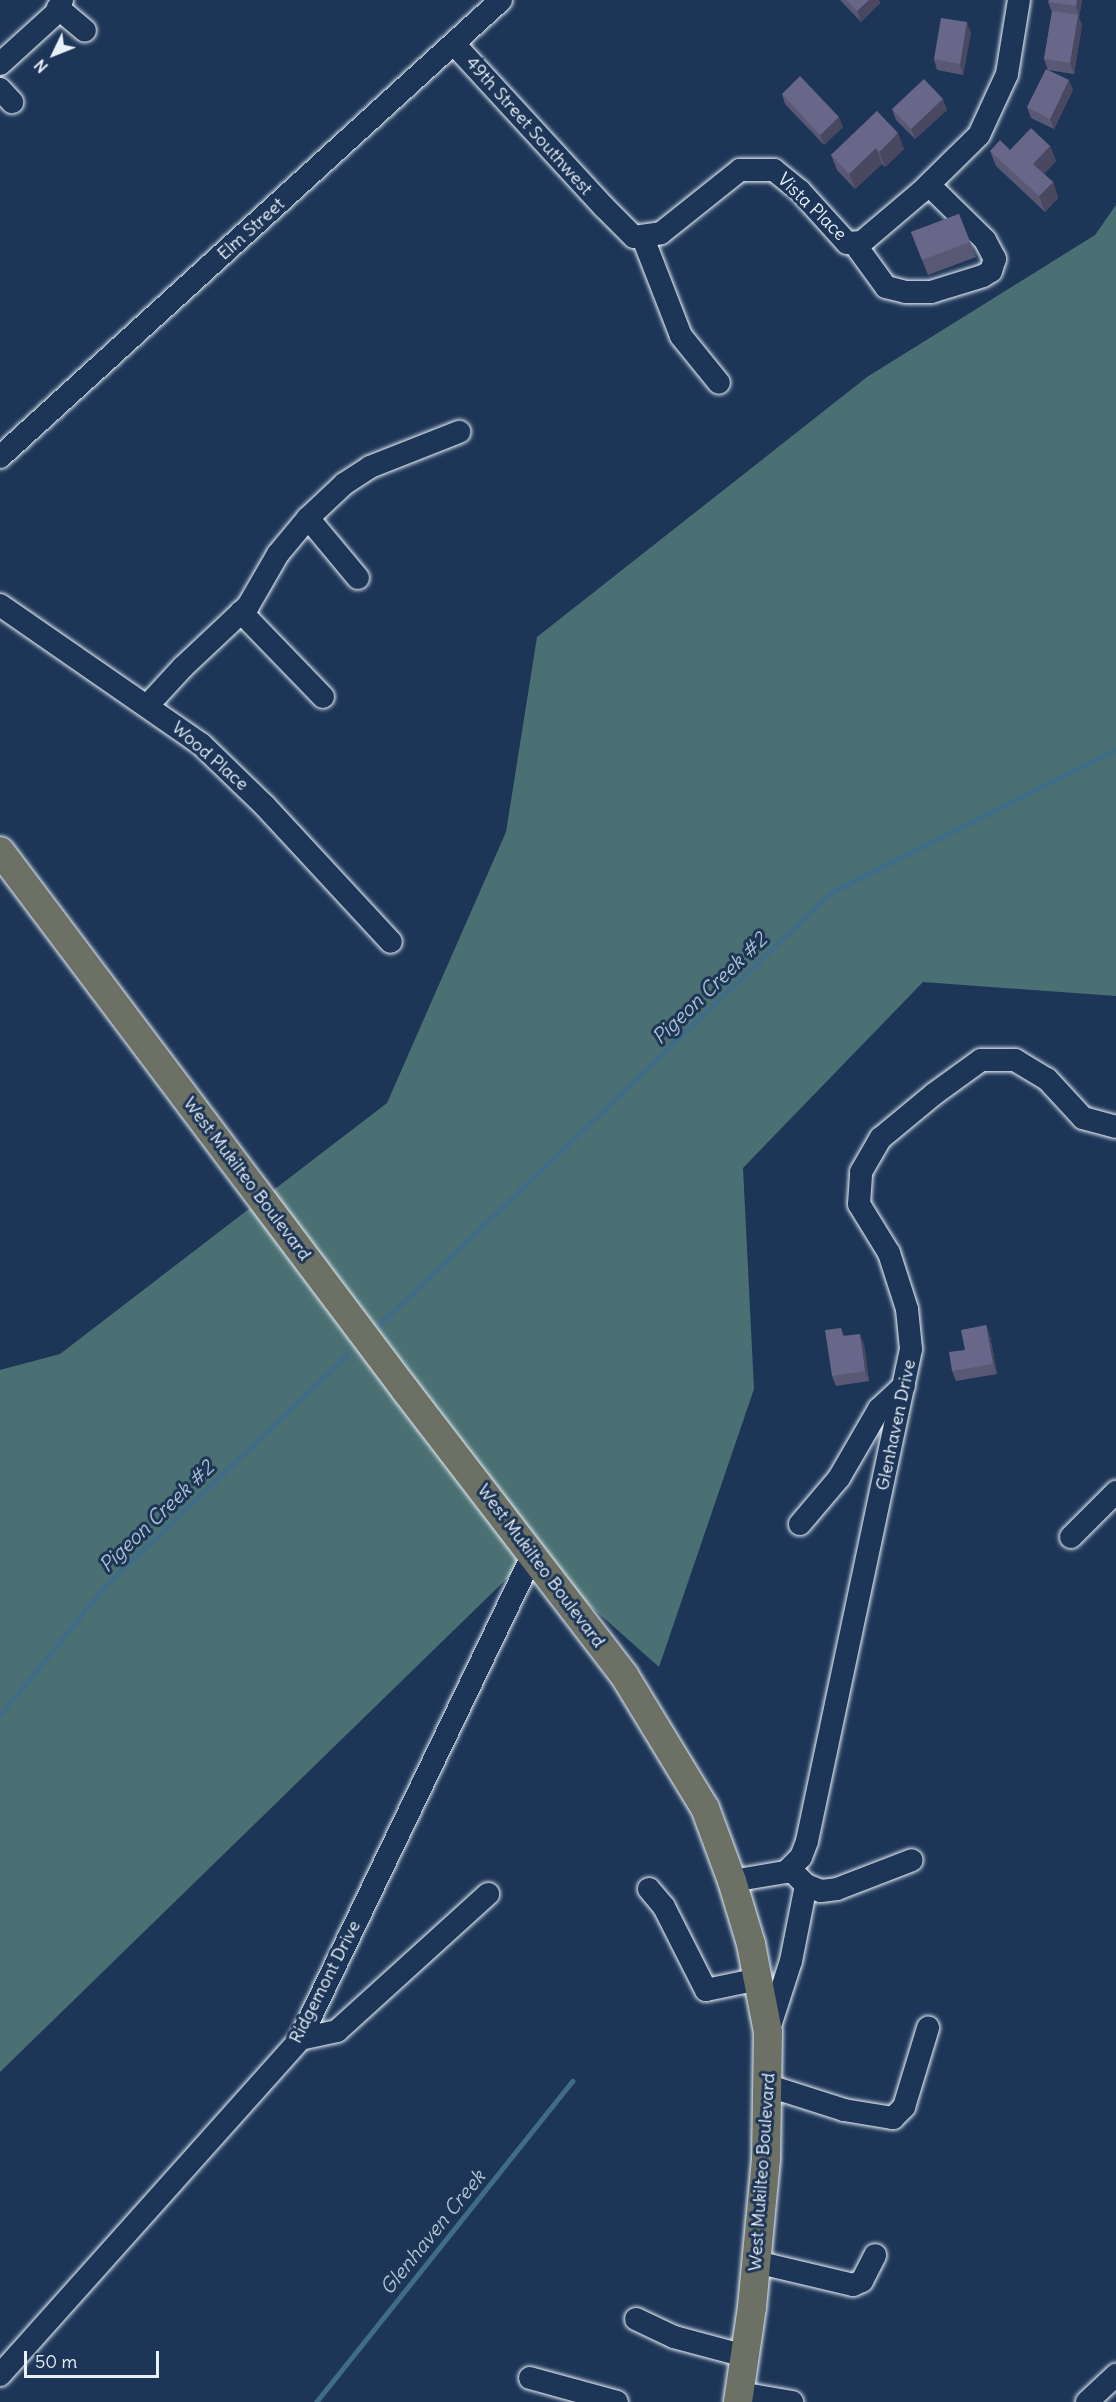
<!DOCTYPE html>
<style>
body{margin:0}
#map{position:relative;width:1116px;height:2402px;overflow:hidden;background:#1d3557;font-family:Delius,sans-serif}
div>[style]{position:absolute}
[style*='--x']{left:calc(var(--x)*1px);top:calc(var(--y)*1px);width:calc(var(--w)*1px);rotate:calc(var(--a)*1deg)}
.green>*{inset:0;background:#4b7073}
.stream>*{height:5px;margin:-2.5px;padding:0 2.5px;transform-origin:2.5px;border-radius:2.5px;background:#416c87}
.roads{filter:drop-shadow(0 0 2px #e8f1f8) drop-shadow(0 0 2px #e8f1f8)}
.minor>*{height:22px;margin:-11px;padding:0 11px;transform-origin:11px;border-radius:11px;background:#1d3557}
.major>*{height:28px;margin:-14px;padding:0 14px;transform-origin:14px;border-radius:14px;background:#6c7065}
.wall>*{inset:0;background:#595976}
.shaded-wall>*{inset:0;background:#494860}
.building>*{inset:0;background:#686789}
span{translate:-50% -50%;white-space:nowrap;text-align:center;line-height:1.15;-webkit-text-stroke:6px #1d3557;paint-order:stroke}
.street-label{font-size:18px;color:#e8f1f8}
.water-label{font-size:20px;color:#aec2d0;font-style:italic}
.north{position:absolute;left:24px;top:24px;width:60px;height:60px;-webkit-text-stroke:4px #1d3557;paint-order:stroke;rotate:227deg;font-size:16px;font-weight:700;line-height:24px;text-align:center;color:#e8f1f8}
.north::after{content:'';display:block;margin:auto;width:21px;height:27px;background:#e8f1f8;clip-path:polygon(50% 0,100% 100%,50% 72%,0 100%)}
.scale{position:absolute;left:24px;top:2351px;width:135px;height:27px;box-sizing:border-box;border:3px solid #e8f1f8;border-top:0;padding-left:8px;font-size:18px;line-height:21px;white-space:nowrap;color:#e8f1f8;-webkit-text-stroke:4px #1d3557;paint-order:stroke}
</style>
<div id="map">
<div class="green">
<i style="clip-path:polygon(1116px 205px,1116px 996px,923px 982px,743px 1168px,754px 1389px,659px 1667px,532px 1554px,0 2072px,0 1370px,60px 1354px,387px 1103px,506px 832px,537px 637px,867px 377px,1095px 235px)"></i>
</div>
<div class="stream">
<i style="--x:378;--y:1326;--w:626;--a:-43.77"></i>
<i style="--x:830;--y:893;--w:320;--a:-26.7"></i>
<i style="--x:0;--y:1715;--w:166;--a:-50.9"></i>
<i style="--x:105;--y:1586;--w:336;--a:-43.7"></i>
<i style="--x:316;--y:2402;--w:411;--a:-51.4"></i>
</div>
<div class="roads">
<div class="minor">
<i style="--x:58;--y:8;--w:35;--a:40"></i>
<i style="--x:455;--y:45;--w:220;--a:47.4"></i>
<i style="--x:604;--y:207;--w:42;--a:45"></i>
<i style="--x:634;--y:237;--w:27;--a:-8"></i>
<i style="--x:661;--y:233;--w:101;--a:-38.6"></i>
<i style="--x:740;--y:170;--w:34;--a:0"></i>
<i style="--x:774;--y:170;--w:33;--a:39"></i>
<i style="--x:800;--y:191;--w:70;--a:47.9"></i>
<i style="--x:847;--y:243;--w:15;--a:-4"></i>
<i style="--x:862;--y:242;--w:77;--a:-40.3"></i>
<i style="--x:921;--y:192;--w:81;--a:-44.5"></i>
<i style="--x:979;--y:135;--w:67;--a:-65.3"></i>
<i style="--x:1007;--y:74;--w:75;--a:-80.8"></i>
<i style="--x:0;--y:64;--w:76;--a:-42.3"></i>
<i style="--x:56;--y:13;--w:14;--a:-65"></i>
<i style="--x:0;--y:89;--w:18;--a:47"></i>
<i style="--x:643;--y:238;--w:105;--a:68.8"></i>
<i style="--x:681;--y:336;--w:60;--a:51"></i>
<i style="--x:854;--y:243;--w:54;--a:54"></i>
<i style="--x:886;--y:287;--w:21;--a:14"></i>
<i style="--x:906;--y:292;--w:25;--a:0"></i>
<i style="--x:931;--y:292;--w:54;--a:-17.1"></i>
<i style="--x:983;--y:276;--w:9;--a:-32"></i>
<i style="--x:991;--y:271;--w:13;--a:-72"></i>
<i style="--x:995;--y:259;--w:21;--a:-118"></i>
<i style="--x:985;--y:240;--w:78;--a:-135.5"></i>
<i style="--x:0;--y:457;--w:678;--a:-42.37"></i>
<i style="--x:308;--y:518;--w:78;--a:50.2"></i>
<i style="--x:0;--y:605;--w:244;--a:34.7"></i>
<i style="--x:201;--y:744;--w:89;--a:44.1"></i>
<i style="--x:265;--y:806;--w:185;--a:47.2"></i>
<i style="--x:241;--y:612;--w:118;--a:46"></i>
<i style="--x:148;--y:705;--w:52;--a:-47.4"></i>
<i style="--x:183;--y:667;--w:89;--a:-43.2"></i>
<i style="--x:248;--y:606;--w:60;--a:-60"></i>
<i style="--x:278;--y:554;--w:47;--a:-50.2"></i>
<i style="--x:308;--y:518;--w:50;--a:-43.4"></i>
<i style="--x:344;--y:484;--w:31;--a:-33"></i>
<i style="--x:370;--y:467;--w:96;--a:-21.5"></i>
<i style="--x:800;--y:1524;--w:60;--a:-49.7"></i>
<i style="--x:839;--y:1478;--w:80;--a:-59.9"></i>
<i style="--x:879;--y:1409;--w:34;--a:-43"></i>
<i style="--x:1071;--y:1537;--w:64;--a:-45"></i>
<i style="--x:797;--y:1876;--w:13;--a:45"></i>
<i style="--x:806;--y:1885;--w:16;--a:22"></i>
<i style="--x:821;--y:1891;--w:16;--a:-7"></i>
<i style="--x:837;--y:1889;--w:80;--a:-21.1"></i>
<i style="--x:732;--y:1881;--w:55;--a:-9.5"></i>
<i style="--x:786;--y:1872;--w:21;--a:-45"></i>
<i style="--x:801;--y:1857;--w:17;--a:-69"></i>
<i style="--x:807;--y:1841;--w:503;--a:-78.06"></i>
<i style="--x:911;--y:1349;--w:40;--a:-95.7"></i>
<i style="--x:907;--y:1309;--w:59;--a:-107.8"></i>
<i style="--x:889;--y:1253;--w:57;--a:-121.5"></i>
<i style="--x:859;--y:1204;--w:32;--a:-86"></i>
<i style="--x:861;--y:1172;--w:39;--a:-60"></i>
<i style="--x:881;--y:1138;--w:69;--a:-39.7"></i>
<i style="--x:934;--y:1094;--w:58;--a:-35.9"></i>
<i style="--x:981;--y:1060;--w:34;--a:0"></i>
<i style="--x:1015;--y:1060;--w:37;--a:31"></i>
<i style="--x:1047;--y:1079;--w:53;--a:47.3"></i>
<i style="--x:1083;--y:1118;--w:34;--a:15"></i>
<i style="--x:649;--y:1889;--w:23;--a:50"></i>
<i style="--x:664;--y:1907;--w:93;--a:63.2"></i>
<i style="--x:706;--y:1990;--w:54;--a:-11.7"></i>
<i style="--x:768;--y:2032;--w:75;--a:-72.1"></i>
<i style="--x:791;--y:1961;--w:77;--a:-78.8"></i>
<i style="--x:300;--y:2039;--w:38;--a:-12"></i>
<i style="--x:337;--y:2031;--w:204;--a:-42.2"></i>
<i style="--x:769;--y:2086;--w:79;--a:17.7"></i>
<i style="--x:844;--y:2110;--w:50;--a:9.3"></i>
<i style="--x:893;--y:2118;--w:16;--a:-45"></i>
<i style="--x:904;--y:2107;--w:83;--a:-73.1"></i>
<i style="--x:756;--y:2262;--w:100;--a:13.3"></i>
<i style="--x:853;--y:2285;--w:10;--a:-24"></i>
<i style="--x:862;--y:2281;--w:29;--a:-63"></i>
<i style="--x:636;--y:2319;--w:42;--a:25.3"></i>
<i style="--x:674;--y:2337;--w:73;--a:15"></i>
<i style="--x:0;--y:2375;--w:450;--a:-48.2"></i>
<i style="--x:300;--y:2039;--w:538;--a:-64.34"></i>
<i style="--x:530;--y:2378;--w:90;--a:15.4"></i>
<i style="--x:740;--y:2393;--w:53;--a:9.8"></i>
<i style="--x:1087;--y:2402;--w:40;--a:-43"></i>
</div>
<div class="major">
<i style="--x:0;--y:851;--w:676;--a:53.06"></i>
<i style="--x:406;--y:1391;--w:358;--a:52.5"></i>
<i style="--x:624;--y:1675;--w:156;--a:58.7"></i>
<i style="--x:705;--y:1808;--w:78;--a:69.7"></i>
<i style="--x:732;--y:1881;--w:66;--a:73.2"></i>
<i style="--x:751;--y:1944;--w:90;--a:79.1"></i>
<i style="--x:768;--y:2032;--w:127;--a:90.9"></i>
<i style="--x:766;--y:2159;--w:149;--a:95.4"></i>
<i style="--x:752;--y:2307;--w:96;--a:98.4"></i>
</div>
</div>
<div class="wall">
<i style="clip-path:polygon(840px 0,879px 0,880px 3px,861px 22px)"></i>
<i style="clip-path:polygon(1082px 0,1079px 17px,1078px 17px,1082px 25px,1074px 74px,1048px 70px,1044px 59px,1052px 12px,1048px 2px)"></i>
<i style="clip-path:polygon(971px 33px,963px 75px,937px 70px,934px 59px)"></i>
<i style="clip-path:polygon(1073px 90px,1054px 129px,1031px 118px,1027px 107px)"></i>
<i style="clip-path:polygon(782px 94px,843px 127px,824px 145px,785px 104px)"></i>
<i style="clip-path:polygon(892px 109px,947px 110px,915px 139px,896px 120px)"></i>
<i style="clip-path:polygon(877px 111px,904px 149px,885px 167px,882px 164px,855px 189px,837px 170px,831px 155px)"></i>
<i style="clip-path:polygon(1050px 146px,1056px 161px,1044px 174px,1053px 182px,1058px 198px,1045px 212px,996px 166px,990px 151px,1010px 150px)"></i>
<i style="clip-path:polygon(959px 214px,976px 257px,928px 275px,911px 232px)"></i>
<i style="clip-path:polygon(986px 1325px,990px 1336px,997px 1374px,956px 1381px,952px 1371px,965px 1350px)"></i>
<i style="clip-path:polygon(841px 1328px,844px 1336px,864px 1344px,869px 1381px,836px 1386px,832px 1376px)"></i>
</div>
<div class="shaded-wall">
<i style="clip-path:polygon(869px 0,879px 0,880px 3px,861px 22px,857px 11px)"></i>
<i style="clip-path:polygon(1077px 0,1082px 0,1079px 17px,1076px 6px)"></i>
<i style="clip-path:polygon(1078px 15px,1082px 25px,1074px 74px,1070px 63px)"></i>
<i style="clip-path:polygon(967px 22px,971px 33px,963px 75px,960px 64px)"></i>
<i style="clip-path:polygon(1069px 80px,1073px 90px,1054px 129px,1050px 119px)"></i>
<i style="clip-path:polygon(943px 99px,947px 110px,915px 139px,911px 129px)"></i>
<i style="clip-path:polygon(839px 117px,843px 127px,824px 145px,820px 135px)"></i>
<i style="clip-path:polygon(898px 133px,904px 149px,885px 167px,879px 152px)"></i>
<i style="clip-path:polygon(1050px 146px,1056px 161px,1039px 179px,1033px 164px)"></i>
<i style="clip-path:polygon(876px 148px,882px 164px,855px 189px,849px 174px)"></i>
<i style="clip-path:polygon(1053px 182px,1058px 198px,1045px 212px,1039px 196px)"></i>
<i style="clip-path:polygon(986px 1325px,990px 1336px,997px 1374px,993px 1364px)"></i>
<i style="clip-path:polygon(860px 1334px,864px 1344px,869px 1381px,865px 1371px)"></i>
</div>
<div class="building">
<i style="clip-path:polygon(846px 0,869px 0,857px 11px)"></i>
<i style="clip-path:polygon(1049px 0,1077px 0,1076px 6px,1048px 2px)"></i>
<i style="clip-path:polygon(1052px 11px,1078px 15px,1070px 63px,1044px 59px)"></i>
<i style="clip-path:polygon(941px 18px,967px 22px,960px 64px,934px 59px)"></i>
<i style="clip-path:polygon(1046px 69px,1069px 80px,1050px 119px,1027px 107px)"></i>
<i style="clip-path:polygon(800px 76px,839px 117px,820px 135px,782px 94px)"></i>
<i style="clip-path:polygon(924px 79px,943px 99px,911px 129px,892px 109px)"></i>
<i style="clip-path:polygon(877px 111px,898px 133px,879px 152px,876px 148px,849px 174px,831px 155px)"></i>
<i style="clip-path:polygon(1031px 128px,1050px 146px,1033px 164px,1053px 182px,1039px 196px,990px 151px,1000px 140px,1010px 150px)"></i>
<i style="clip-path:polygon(959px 214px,970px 242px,922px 260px,911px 232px)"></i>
<i style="clip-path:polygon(986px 1325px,993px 1364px,952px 1371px,949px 1352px,965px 1350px,961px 1330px)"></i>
<i style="clip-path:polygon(841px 1328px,842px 1336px,860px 1334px,865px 1371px,832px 1376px,825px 1330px)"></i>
</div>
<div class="street-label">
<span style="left:529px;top:126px;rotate:48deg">49th Street Southwest</span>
<span style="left:812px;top:207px;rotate:44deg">Vista Place</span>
<span style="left:251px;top:229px;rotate:-42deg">Elm Street</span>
<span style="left:210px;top:756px;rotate:41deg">Wood Place</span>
<span style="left:247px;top:1179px;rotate:53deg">West Mukilteo Boulevard</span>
<span style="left:896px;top:1425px;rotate:-78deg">Glenhaven Drive</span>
<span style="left:541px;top:1566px;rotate:53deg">West Mukilteo Boulevard</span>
<span style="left:325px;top:1982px;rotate:-63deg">Ridgemont Drive</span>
<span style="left:762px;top:2172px;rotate:-86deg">West Mukilteo Boulevard</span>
</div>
<div class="water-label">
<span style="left:709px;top:988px;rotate:-44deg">Pigeon Creek #2</span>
<span style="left:156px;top:1516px;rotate:-44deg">Pigeon Creek #2</span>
<span style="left:432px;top:2232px;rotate:-51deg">Glenhaven Creek</span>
</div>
<div class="north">N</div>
<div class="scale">50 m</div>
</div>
